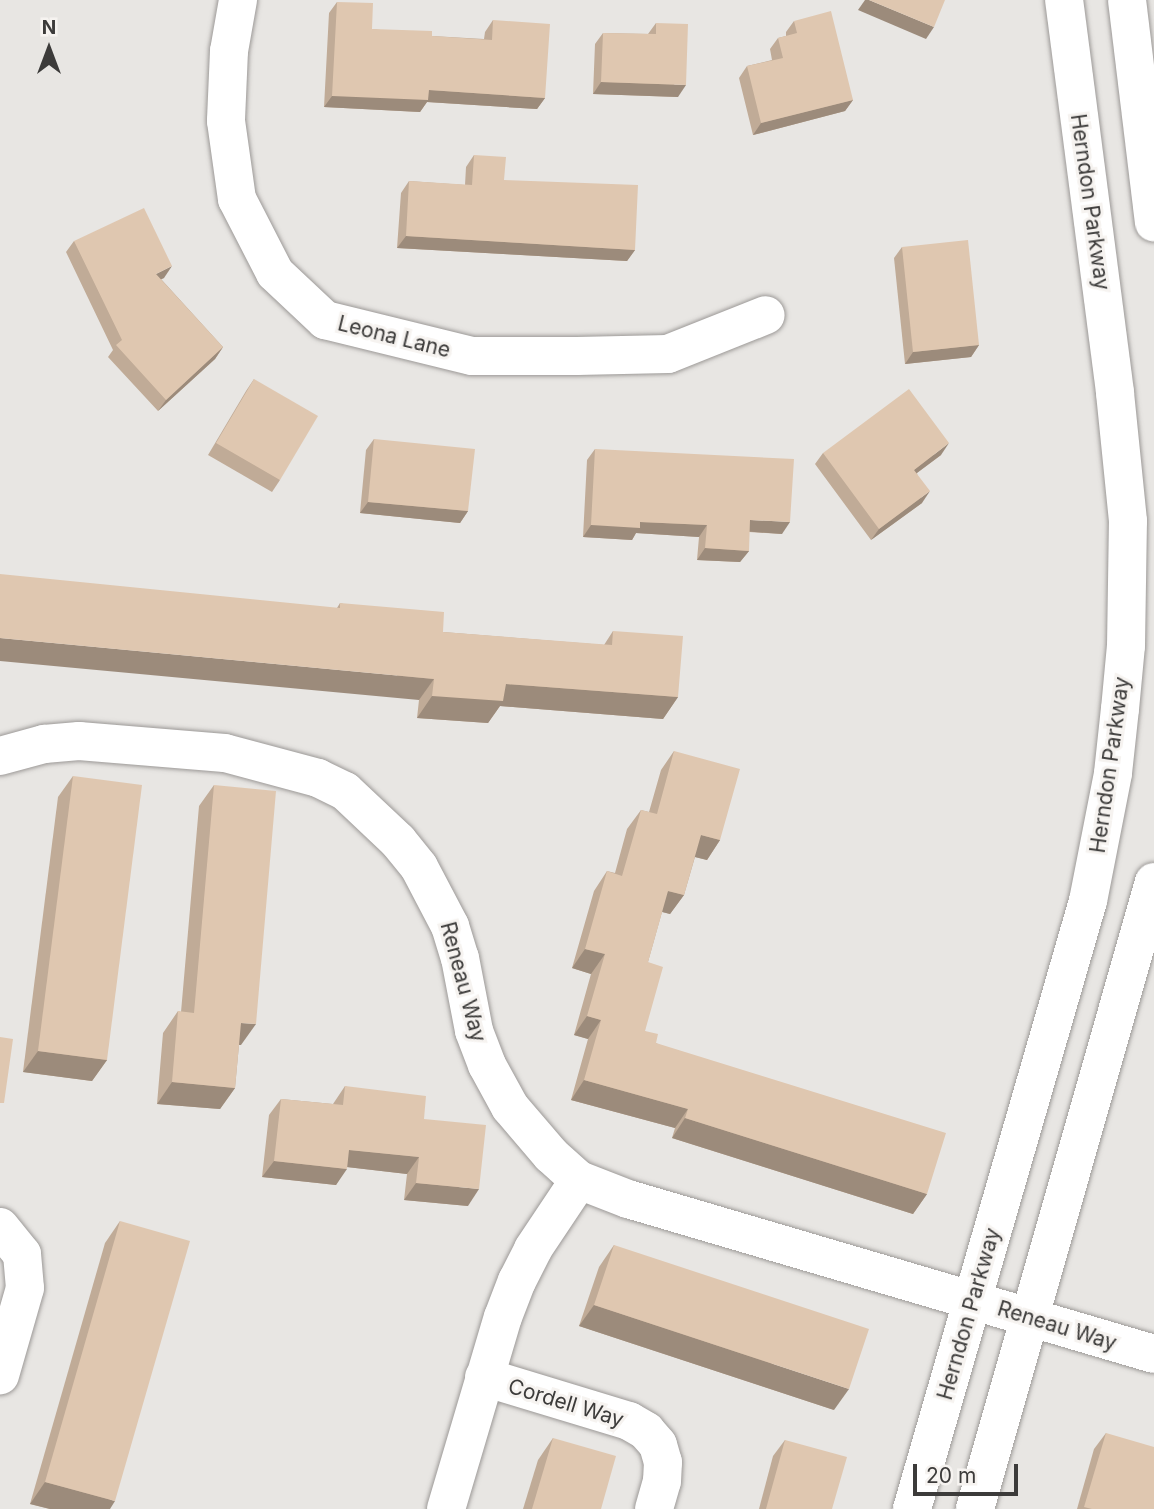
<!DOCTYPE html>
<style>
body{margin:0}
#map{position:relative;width:1154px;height:1509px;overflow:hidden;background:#e8e6e3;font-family:Inter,sans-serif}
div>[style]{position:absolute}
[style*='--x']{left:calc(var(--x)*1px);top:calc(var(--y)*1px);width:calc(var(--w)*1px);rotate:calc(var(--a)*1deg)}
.roads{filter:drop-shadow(0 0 2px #9c9997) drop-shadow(0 0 2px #9c9997)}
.minor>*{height:38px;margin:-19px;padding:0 19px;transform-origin:19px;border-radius:19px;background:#fff}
.major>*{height:38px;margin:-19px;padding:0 19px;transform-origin:19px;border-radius:19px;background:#fff}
.wall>*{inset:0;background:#c0ab97}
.shaded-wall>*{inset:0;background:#9c8b7b}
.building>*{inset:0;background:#dfc7b0}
span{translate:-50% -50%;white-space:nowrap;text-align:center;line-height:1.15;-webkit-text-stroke:6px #f6f3f0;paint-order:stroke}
.street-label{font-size:21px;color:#3c3b3a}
.north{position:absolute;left:14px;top:14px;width:70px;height:70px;-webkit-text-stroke:5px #f6f3f0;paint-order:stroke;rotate:0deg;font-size:19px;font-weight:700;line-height:28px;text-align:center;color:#3c3b3a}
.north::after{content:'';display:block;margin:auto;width:24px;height:32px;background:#3c3b3a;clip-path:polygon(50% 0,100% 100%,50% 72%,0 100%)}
.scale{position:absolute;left:913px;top:1464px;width:105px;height:32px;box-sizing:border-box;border:4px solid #3c3b3a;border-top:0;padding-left:9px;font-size:21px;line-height:24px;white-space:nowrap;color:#3c3b3a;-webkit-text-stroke:5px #f6f3f0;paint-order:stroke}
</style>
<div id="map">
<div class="roads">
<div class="minor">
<i style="--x:238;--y:0;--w:52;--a:100"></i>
<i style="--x:229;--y:51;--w:70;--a:92.5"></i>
<i style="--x:226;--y:121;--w:79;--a:82"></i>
<i style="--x:237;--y:199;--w:83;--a:62.8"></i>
<i style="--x:275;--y:273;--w:69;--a:43.2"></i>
<i style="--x:325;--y:320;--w:151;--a:13.8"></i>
<i style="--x:472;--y:356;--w:105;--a:0"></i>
<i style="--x:577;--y:356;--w:91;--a:-1.3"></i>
<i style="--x:668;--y:354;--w:105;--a:-21.7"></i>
<i style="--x:0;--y:756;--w:46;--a:-15.3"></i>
<i style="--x:44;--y:744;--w:35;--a:-5"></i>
<i style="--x:79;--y:741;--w:146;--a:4.7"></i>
<i style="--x:225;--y:753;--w:96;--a:15"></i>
<i style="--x:318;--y:778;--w:30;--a:26"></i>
<i style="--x:345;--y:791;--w:73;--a:43.3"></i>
<i style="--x:398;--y:841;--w:33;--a:51"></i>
<i style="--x:419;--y:867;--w:67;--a:62.3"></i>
<i style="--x:450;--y:926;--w:34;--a:73"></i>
<i style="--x:460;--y:958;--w:74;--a:79.1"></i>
<i style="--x:474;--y:1031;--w:36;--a:69"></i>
<i style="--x:487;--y:1065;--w:48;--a:61.3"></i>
<i style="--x:510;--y:1107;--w:63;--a:49.5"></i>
<i style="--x:551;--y:1155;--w:38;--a:42"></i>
<i style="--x:579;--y:1180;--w:53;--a:21.2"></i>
<i style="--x:628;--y:1199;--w:548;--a:16.42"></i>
<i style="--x:0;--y:1227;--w:35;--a:51"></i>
<i style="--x:22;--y:1254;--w:34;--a:85"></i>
<i style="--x:25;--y:1288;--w:91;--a:106"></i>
<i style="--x:484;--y:1377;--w:152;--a:16.9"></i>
<i style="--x:629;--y:1421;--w:20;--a:30"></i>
<i style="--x:646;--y:1431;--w:18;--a:49"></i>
<i style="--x:658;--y:1445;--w:18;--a:74"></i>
<i style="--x:663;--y:1462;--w:19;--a:93"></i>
<i style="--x:662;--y:1481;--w:29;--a:106"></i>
<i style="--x:446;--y:1509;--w:200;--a:-73.5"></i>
<i style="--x:503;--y:1317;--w:39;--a:-69"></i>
<i style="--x:517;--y:1281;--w:36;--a:-63"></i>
<i style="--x:533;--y:1249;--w:83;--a:-56.3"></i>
</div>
<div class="major">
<i style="--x:1127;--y:0;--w:224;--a:83.1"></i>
<i style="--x:912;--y:1509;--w:633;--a:-73.86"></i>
<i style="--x:1088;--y:901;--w:130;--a:-78.9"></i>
<i style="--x:1113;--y:773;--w:64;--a:-83.8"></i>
<i style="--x:1120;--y:709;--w:63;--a:-84.6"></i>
<i style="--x:1126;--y:646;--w:125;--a:-89.1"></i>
<i style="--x:1128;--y:521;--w:130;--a:-95.8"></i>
<i style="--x:1115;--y:392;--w:395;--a:-97.4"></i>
<i style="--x:975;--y:1509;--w:652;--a:-74.07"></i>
</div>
</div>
<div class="wall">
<i style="clip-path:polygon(337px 2px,372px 29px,432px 36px,484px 39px,485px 32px,493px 20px,545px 98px,537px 109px,427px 102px,420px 112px,324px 107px,329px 13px)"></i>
<i style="clip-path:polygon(794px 21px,853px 100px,845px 111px,753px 135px,739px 78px,747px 66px,772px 60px,770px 49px,778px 38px,786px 36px,786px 32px)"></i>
<i style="clip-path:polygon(656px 23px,678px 97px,593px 94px,595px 44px,603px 33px,648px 34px)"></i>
<i style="clip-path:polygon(474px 155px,504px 180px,635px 250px,627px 261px,397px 248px,401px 193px,409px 181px,465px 185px,466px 167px)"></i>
<i style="clip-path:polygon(74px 241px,164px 278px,161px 279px,223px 347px,215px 359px,158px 411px,108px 357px,113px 350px,66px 252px)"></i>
<i style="clip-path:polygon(902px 247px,979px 345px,971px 357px,905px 364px,894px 258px)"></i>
<i style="clip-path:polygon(254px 379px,280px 480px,272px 492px,208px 455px,246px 391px)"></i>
<i style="clip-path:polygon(374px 439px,468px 511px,460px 523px,360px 513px,366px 450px)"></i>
<i style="clip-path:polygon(595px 449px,782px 534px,749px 532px,749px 551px,740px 562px,697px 560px,699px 537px,636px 533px,632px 540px,583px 537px,587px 460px)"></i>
<i style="clip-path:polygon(823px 453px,941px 455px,917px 473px,922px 503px,871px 540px,815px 464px)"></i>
<i style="clip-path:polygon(340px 603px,443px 632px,604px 645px,613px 631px,678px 697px,663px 719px,500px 706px,488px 723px,417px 718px,419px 700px,337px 608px)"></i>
<i style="clip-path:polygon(674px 751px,720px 840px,707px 860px,695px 857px,684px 895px,670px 914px,662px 912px,648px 962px,645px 1031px,656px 1043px,927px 1194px,913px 1214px,672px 1138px,675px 1128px,571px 1100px,588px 1039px,574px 1035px,591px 974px,572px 968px,594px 891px,607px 871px,615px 873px,627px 829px,641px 810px,649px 812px,661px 770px)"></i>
<i style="clip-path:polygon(73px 776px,107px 1060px,92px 1081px,23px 1072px,58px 797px)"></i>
<i style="clip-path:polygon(214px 785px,241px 1045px,239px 1045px,235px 1088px,220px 1109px,157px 1104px,163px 1033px,178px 1011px,181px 1012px,199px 806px)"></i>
<i style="clip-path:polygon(345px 1086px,424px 1119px,468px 1206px,404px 1200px,407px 1174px,347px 1167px,336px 1185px,262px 1177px,269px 1115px,281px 1099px,333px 1104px)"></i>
<i style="clip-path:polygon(120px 1221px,110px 1509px,50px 1509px,30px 1504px,105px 1243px)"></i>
<i style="clip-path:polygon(614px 1245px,834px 1410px,579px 1326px,599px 1267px)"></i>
<i style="clip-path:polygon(1106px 1433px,1154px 1509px,1077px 1509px,1094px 1449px)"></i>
<i style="clip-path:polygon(553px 1438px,601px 1509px,523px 1509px,538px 1460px)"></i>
<i style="clip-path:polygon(785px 1440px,832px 1509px,759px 1509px,773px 1456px)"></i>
</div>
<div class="shaded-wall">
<i style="clip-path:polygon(865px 0,869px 0,934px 27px,926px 39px,858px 10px)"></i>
<i style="clip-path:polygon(601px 82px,686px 85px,678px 97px,593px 94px)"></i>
<i style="clip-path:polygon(429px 90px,545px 98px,537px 109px,427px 102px,420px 112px,324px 107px,332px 96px)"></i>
<i style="clip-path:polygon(853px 100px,845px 111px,753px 135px,761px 123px)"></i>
<i style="clip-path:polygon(406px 236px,635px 250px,627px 261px,397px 248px)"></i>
<i style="clip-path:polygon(172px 266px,164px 278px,148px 285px,156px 274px)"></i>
<i style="clip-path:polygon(979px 345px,971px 357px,905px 364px,913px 352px)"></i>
<i style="clip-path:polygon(223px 347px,215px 359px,158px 411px,166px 400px)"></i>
<i style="clip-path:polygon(949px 443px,941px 455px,906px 481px,914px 470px)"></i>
<i style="clip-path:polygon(930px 491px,922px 503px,871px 540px,879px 529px)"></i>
<i style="clip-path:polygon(368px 502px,468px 511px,460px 523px,360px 513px)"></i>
<i style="clip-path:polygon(750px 520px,790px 522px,782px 534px,742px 531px)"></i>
<i style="clip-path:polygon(640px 522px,707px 525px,699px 537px,636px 533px,632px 540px,583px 537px,591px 525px)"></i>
<i style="clip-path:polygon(705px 548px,749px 551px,740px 562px,697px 560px)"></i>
<i style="clip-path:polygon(0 638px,434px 679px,419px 700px,0 661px)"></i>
<i style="clip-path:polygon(506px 684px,678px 697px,663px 719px,500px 706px,488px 723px,417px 718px,432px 696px)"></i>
<i style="clip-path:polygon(701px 835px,720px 840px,707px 860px,687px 855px)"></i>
<i style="clip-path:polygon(668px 891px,684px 895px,670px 914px,655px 910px)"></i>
<i style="clip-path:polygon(585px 949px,605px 954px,591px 974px,572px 968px)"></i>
<i style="clip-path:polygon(587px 1016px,601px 1020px,588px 1039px,574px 1035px)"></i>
<i style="clip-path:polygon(241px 1023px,256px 1024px,241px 1045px,226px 1044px)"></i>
<i style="clip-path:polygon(38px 1051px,107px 1060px,92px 1081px,23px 1072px)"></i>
<i style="clip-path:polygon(584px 1080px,688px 1109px,675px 1128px,571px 1100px)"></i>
<i style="clip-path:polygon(172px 1082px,235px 1088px,220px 1109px,157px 1104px)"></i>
<i style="clip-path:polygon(685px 1118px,927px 1194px,913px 1214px,672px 1138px)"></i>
<i style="clip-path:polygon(349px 1150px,419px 1157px,407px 1174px,338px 1166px)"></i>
<i style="clip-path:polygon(274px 1161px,347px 1169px,336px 1185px,262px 1177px)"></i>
<i style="clip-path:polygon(416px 1183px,479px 1189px,468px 1206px,404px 1200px)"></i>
<i style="clip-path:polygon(594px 1305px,849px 1389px,834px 1410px,579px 1326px)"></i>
<i style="clip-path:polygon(45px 1482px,115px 1501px,110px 1509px,50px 1509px,30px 1504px)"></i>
</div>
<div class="building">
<i style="clip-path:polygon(869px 0,945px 0,934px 27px)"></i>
<i style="clip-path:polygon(337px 2px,373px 3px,372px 29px,432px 31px,432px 36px,492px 40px,493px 20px,550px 24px,545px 98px,429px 90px,428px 100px,332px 96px)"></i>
<i style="clip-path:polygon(831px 11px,853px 100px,761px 123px,747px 66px,783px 58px,778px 38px,797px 33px,794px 21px)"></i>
<i style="clip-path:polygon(656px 23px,688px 24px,686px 85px,601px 82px,603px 33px,656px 34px)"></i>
<i style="clip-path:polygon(474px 155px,506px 157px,504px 180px,638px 185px,635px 250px,406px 236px,409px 181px,472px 185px)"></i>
<i style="clip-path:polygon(144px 208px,172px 266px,156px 274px,223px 347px,166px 400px,116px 345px,122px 340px,74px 241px)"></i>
<i style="clip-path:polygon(968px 240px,979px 345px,913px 352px,902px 247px)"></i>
<i style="clip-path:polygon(254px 379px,318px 416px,280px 480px,216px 443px)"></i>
<i style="clip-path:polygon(909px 389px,949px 443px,914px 470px,930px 491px,879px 529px,823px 453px)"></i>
<i style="clip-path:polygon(374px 439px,475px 449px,468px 511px,368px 502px)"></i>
<i style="clip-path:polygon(595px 449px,794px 459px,790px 522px,750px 520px,749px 551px,705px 548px,707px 525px,640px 522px,640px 528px,591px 525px)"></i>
<i style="clip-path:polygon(0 574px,340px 608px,340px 603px,444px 612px,443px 632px,612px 645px,613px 631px,683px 636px,678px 697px,506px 684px,503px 701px,432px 696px,434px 679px,0 638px)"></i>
<i style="clip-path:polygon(674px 751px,740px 769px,720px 840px,701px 835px,684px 895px,668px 891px,648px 962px,663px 967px,645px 1031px,658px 1034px,656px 1043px,946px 1133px,927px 1194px,685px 1118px,688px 1109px,584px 1080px,601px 1020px,587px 1016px,605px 954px,585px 949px,607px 871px,622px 876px,641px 810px,657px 814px)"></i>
<i style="clip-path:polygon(73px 776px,142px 785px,107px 1060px,38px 1051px)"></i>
<i style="clip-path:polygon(214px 785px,276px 791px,256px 1024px,241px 1023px,235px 1088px,172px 1082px,178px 1011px,194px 1013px)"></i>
<i style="clip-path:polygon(0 1037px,13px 1039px,4px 1103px,0 1103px)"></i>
<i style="clip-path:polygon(345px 1086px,426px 1096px,424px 1119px,486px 1125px,479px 1189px,416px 1183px,419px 1157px,349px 1150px,347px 1169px,274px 1161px,281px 1099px,343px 1105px)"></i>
<i style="clip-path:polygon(120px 1221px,190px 1241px,115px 1501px,45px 1482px)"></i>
<i style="clip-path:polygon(614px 1245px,869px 1329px,849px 1389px,594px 1305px)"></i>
<i style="clip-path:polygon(1106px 1433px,1154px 1447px,1154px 1509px,1092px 1509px,1084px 1507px)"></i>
<i style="clip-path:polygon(553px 1438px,616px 1456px,601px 1509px,532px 1509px)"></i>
<i style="clip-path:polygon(785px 1440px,847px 1457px,832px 1509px,766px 1509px)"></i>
</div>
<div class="street-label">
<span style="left:1090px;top:202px;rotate:82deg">Herndon Parkway</span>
<span style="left:394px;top:337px;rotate:14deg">Leona Lane</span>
<span style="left:1110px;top:765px;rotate:-82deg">Herndon Parkway</span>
<span style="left:463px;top:982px;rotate:75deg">Reneau Way</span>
<span style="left:969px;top:1314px;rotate:-74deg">Herndon Parkway</span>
<span style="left:1057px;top:1326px;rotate:17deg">Reneau Way</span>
<span style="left:566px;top:1403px;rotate:17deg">Cordell Way</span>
</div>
<div class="north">N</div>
<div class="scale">20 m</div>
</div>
